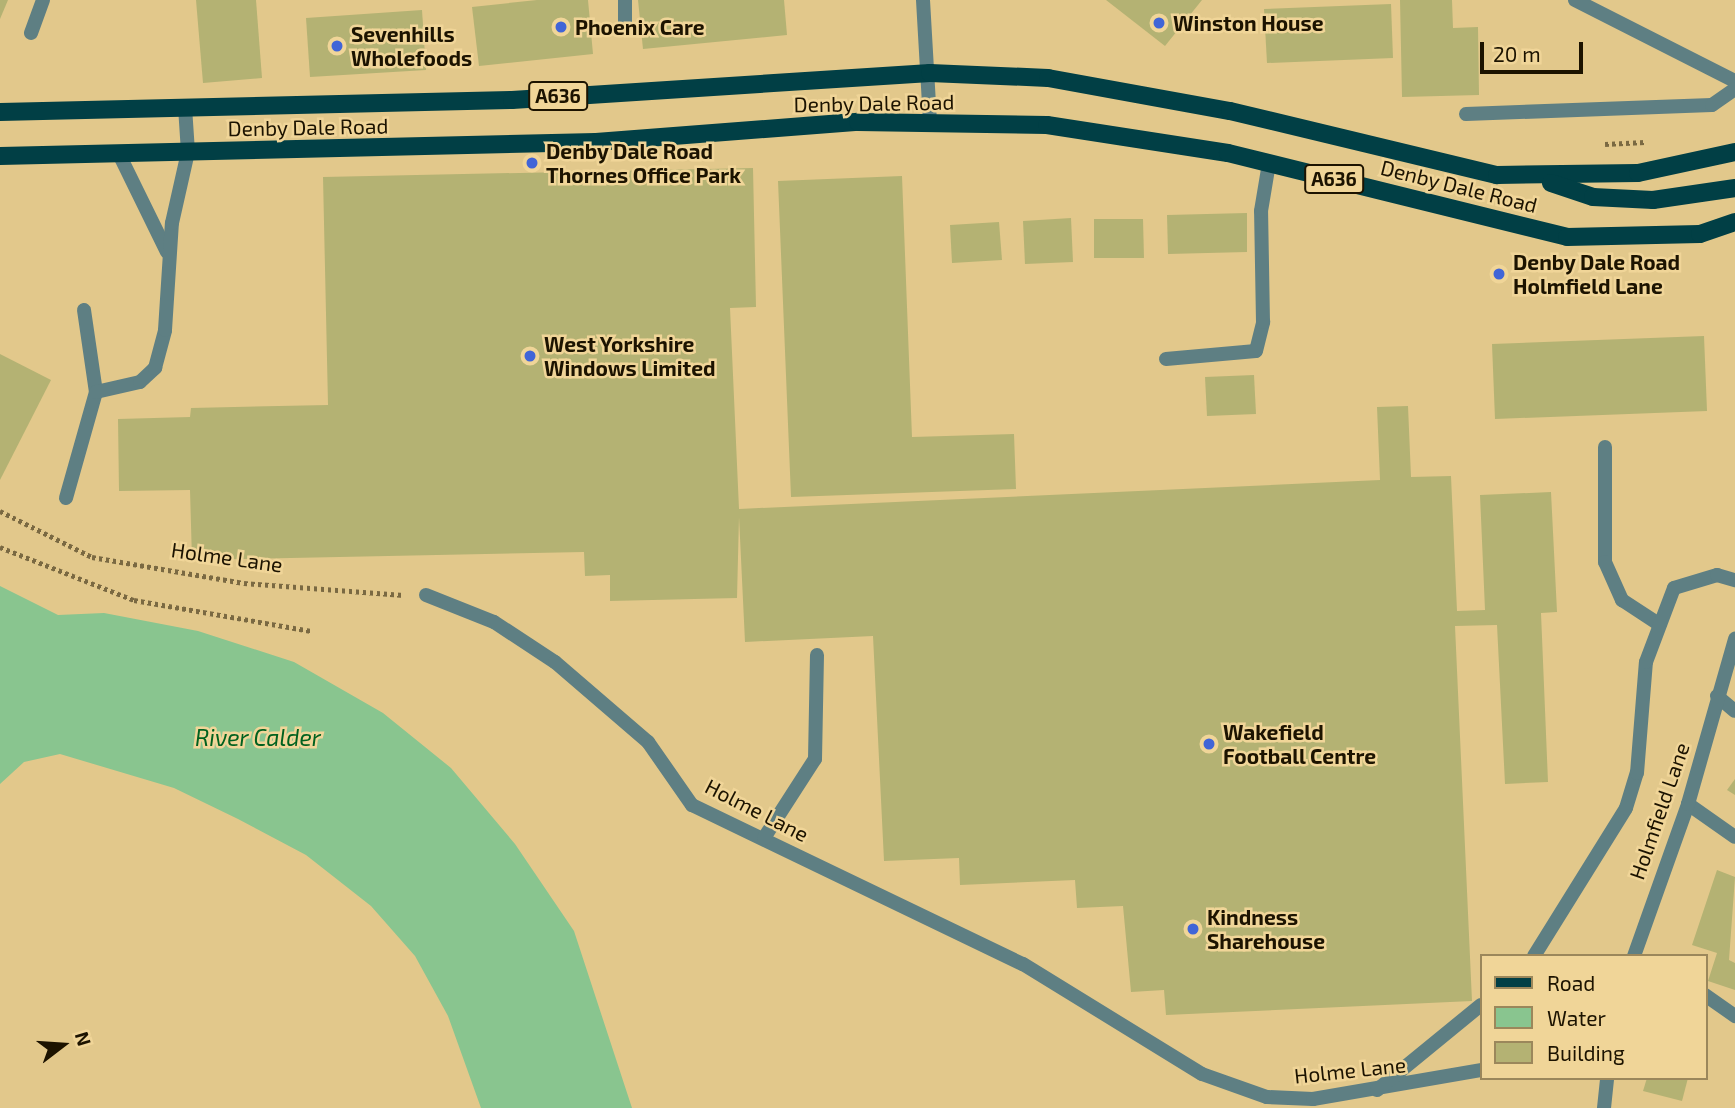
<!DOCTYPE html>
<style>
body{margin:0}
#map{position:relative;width:1735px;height:1108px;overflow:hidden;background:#e2c88b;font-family:"Exo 2",sans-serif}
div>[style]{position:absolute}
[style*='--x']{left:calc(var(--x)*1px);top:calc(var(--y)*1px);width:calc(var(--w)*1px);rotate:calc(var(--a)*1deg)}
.water>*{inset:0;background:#89c58f}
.building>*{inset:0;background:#b4b273}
.path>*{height:4.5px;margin-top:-2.25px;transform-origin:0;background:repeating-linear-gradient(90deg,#7a6942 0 3.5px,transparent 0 7px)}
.service>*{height:14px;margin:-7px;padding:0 7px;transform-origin:7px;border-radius:7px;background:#5e7f83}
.minor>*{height:14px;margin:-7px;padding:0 7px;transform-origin:7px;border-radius:7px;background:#5e7f83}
.primary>*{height:18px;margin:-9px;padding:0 9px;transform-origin:9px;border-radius:9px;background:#013f45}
.dots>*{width:19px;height:19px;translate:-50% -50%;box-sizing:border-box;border:4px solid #f0d598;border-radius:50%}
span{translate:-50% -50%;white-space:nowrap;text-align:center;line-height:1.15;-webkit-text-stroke:5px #f0d598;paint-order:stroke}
.shield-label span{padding:2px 5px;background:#f0d598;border:2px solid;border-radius:5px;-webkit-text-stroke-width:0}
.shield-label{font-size:19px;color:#1c1300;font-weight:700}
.poi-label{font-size:21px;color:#1c1300;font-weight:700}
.left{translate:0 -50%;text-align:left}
.street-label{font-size:21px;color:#1c1300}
.water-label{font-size:23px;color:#00611f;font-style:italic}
.legend{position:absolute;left:1480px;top:954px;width:228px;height:126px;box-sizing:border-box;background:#f0d598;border:2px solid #9b875b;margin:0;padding:9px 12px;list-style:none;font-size:21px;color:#1c1300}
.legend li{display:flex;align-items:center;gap:14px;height:35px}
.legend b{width:35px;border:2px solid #9b875b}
.north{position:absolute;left:28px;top:1010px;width:70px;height:70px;-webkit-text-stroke:5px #f0d598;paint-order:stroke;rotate:73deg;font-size:19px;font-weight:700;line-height:28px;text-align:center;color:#1c1300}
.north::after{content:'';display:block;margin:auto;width:24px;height:32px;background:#1c1300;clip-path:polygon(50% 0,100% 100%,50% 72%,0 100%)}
.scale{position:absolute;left:1480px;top:42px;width:103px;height:32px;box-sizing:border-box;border:4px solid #1c1300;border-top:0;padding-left:9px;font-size:21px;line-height:24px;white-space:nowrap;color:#1c1300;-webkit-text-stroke:5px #f0d598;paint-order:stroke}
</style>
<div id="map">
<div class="water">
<i style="clip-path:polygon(0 586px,58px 615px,104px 613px,198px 631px,294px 662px,383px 713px,451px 768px,515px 844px,574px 931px,632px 1108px,481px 1108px,448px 1016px,415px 956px,371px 906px,306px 855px,238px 819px,174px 788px,60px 754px,24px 762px,0 784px)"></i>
</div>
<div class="building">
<i style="clip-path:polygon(0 0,8px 0,0 19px)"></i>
<i style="clip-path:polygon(196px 0,256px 0,262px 78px,203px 83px)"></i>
<i style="clip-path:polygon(537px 0,588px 0,593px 54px,479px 66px,472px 7px)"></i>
<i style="clip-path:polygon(638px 0,784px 0,787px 35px,643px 49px)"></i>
<i style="clip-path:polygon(1106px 0,1202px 0,1165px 46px)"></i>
<i style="clip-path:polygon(1400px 0,1452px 0,1453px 28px,1478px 27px,1479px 95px,1402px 97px)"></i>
<i style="clip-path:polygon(1391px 4px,1393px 58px,1267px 63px,1264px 9px)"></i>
<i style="clip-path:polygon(422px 10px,426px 70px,310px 77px,306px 18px)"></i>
<i style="clip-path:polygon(753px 168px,756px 307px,730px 308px,739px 509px,1380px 480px,1377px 407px,1408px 406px,1411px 477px,1451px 476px,1457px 611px,1485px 610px,1480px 495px,1551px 492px,1557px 612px,1541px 613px,1548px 782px,1505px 784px,1497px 625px,1455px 626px,1472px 1001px,1166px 1015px,1164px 990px,1131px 992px,1123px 906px,1077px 908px,1075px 880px,960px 885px,959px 858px,884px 861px,873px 636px,745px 642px,739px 517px,737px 598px,610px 601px,610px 575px,585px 576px,584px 552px,192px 560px,190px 490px,119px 491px,118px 419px,190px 417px,191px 408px,328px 405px,323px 177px)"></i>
<i style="clip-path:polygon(902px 176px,912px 437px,1014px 434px,1016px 489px,791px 497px,778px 181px)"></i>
<i style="clip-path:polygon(1247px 213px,1247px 252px,1168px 254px,1167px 215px)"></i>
<i style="clip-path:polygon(1071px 218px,1073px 262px,1025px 264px,1023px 221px)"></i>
<i style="clip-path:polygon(1094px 219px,1143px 219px,1144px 258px,1094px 258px)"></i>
<i style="clip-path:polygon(999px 222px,1002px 260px,952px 263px,950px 225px)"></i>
<i style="clip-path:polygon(1704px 336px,1707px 411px,1495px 419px,1492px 344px)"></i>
<i style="clip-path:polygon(0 354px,51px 380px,0 480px)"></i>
<i style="clip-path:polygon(1254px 375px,1256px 414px,1207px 416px,1205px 377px)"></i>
<i style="clip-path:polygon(1735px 779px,1735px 795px,1727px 790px)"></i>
<i style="clip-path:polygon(1717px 870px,1735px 877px,1729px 960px,1735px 963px,1735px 990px,1708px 981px,1717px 953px,1692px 945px)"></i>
<i style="clip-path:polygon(1647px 1078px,1688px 1078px,1682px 1101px,1643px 1091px)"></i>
</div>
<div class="path">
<i style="--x:1605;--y:144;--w:40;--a:-2.9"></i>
<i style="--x:0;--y:511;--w:103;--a:26.6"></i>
<i style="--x:92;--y:557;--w:154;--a:9.7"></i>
<i style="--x:244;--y:583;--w:160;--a:4.3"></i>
<i style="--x:0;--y:547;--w:144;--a:21.6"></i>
<i style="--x:134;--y:600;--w:180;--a:9.9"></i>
</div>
<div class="service">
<i style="--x:625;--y:0;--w:23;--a:90"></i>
<i style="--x:923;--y:0;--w:123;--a:86.7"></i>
<i style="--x:1575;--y:0;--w:179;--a:26.9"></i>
<i style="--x:31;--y:33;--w:35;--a:-70"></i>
<i style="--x:1466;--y:114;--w:246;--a:-2.1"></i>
<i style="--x:1712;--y:105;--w:28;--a:-35"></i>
<i style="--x:119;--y:154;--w:109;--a:63.9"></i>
<i style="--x:84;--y:310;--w:83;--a:81.7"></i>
<i style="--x:1166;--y:359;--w:90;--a:-5.1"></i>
<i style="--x:1256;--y:351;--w:30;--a:-76"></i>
<i style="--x:1263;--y:322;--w:111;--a:-91"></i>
<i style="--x:1261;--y:211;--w:49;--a:-80.5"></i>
<i style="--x:1605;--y:447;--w:115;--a:90"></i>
<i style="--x:1605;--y:562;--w:42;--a:65.9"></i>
<i style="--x:1622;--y:600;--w:45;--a:33.3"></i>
<i style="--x:66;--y:498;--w:110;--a:-74.2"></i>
<i style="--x:96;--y:392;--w:45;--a:-12.8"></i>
<i style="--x:140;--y:382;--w:21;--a:-43"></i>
<i style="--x:155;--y:368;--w:39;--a:-75"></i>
<i style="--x:165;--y:330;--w:107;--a:-86.3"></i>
<i style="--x:172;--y:223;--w:73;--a:-77.3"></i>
<i style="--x:188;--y:152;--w:45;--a:-93.8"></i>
<i style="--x:426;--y:595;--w:73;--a:21.7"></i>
<i style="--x:494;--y:622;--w:73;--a:33.3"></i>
<i style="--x:555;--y:662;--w:123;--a:40.7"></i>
<i style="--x:648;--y:742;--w:77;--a:55.1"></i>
<i style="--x:692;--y:805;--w:367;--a:25.7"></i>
<i style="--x:1023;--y:964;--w:210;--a:31.6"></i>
<i style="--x:1202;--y:1074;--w:69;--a:19.5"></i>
<i style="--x:1267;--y:1097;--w:46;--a:2.5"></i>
<i style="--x:1313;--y:1099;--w:170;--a:-9.8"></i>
<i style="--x:764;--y:838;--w:94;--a:-57.2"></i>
<i style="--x:815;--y:759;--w:104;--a:-88.9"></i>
<i style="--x:1534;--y:956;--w:174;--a:-58.1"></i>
<i style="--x:1626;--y:808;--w:37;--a:-73"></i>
<i style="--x:1637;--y:773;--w:111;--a:-85.4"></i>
<i style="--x:1646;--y:662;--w:79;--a:-69.3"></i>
<i style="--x:1674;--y:588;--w:45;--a:-16.8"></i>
<i style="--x:1717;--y:575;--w:19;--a:16"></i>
<i style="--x:1705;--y:995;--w:37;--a:35"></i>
<i style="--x:1377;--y:1090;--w:134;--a:-39.3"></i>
</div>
<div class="minor">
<i style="--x:1717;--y:696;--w:23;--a:40"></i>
<i style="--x:1688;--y:804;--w:57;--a:35.1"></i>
<i style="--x:1634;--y:956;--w:161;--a:-70.4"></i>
<i style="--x:1688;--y:804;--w:172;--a:-74.1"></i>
<i style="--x:1604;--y:1108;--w:30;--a:-84"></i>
</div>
<div class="primary">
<i style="--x:0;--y:112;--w:512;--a:-1.34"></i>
<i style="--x:512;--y:100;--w:419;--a:-3.7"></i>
<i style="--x:930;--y:73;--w:118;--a:2.4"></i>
<i style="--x:1048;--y:78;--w:185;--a:10.3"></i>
<i style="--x:1230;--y:111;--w:275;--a:13.5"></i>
<i style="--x:1497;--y:175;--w:141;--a:-0.8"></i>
<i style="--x:1638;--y:173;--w:99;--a:-12.2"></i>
<i style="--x:0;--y:156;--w:596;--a:-1.35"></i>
<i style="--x:596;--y:142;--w:263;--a:-4.4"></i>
<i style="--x:858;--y:122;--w:189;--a:0.9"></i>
<i style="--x:1047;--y:125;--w:183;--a:8.8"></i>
<i style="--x:1228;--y:153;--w:349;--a:13.9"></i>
<i style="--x:1567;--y:237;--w:133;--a:-1.3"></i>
<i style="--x:1700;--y:234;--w:37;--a:-19"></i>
<i style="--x:1551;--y:183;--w:44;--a:18.4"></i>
<i style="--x:1593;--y:197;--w:60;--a:2.9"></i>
<i style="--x:1653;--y:200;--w:83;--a:-8.3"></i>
</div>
<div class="dots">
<i style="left:1159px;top:23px;background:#4165d7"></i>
<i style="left:561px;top:27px;background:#4165d7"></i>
<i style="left:337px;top:46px;background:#4165d7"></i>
<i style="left:532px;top:163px;background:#4165d7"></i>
<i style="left:1499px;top:274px;background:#4165d7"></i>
<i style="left:530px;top:356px;background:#4165d7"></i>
<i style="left:1209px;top:744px;background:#4165d7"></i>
<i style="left:1193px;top:929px;background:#4165d7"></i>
</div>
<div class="shield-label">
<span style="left:558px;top:96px">A636</span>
<span style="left:1334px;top:179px">A636</span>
</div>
<div class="poi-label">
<span class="left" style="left:1173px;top:23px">Winston House</span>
<span class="left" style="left:575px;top:27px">Phoenix Care</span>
<span class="left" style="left:351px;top:46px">Sevenhills<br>Wholefoods</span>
<span class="left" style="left:546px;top:163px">Denby Dale Road<br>Thornes Office Park</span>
<span class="left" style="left:1513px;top:274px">Denby Dale Road<br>Holmfield Lane</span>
<span class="left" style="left:544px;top:356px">West Yorkshire<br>Windows Limited</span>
<span class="left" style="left:1223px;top:744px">Wakefield<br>Football Centre</span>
<span class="left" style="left:1207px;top:929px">Kindness<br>Sharehouse</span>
</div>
<div class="street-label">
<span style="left:874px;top:103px;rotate:-1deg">Denby Dale Road</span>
<span style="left:308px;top:127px;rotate:-1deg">Denby Dale Road</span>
<span style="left:1459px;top:186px;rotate:14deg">Denby Dale Road</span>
<span style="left:227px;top:557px;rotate:8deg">Holme Lane</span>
<span style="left:757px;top:810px;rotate:27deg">Holme Lane</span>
<span style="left:1659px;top:811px;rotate:-71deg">Holmfield Lane</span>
<span style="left:1350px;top:1070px;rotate:-6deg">Holme Lane</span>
</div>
<div class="water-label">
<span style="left:258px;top:737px">River Calder</span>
</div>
<ul class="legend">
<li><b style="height:9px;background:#013f45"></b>Road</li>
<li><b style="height:19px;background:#89c58f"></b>Water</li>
<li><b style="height:19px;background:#b4b273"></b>Building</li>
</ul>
<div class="north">N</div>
<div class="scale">20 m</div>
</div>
